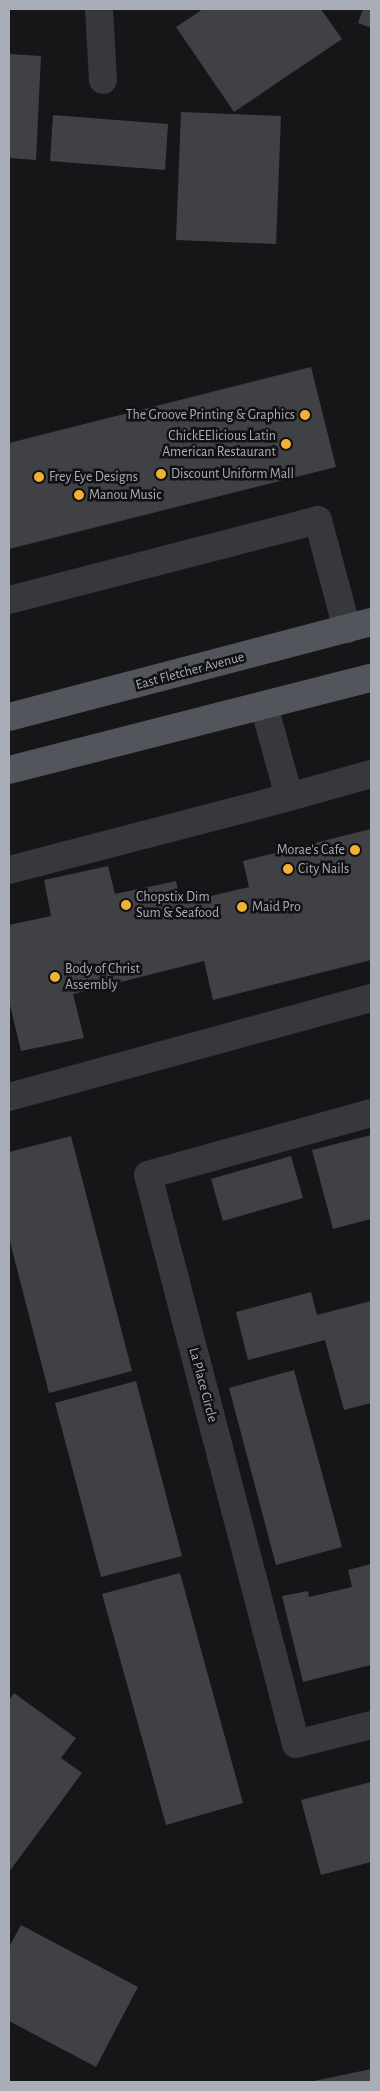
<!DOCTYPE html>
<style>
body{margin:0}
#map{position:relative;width:380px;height:2091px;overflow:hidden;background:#161618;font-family:"Alegreya Sans",sans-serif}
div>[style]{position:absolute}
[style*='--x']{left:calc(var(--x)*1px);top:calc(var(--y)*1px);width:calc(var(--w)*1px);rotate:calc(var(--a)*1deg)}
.building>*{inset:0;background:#404145}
.minor>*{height:28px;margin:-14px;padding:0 14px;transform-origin:14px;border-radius:14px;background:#37383d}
.major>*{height:28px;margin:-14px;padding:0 14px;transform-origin:14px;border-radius:14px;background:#53555c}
.dots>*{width:14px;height:14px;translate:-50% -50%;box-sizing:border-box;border:2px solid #111113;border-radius:50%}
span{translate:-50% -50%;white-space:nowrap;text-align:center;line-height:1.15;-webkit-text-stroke:5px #111113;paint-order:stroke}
.poi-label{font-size:14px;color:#a8adb8}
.right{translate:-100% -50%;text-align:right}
.left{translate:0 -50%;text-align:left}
.street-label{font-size:14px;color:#a8adb8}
.frame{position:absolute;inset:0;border:10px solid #a8adb8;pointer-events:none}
</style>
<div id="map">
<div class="building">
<i style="clip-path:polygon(203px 9px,321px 9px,342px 39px,234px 112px,176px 27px)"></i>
<i style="clip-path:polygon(363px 9px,371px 9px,371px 28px,358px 23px)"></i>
<i style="clip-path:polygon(9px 54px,41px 56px,36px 160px,9px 158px)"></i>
<i style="clip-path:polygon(181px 112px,281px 116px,276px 244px,176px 240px)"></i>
<i style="clip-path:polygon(53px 115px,168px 124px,165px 170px,50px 161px)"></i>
<i style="clip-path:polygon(311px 367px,336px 467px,9px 549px,9px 443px)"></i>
<i style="clip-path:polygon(371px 829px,371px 960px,213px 1000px,204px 961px,73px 994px,84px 1038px,21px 1051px,9px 1001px,9px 925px,51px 916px,44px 880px,108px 866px,115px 894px,176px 881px,181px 903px,249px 887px,243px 861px)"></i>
<i style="clip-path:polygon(371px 1135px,371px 1219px,333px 1229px,312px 1150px)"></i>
<i style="clip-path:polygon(71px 1136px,132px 1371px,49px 1393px,9px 1238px,9px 1152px)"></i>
<i style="clip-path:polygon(291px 1156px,303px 1198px,223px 1221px,211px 1179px)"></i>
<i style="clip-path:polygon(311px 1292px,317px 1315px,371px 1301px,371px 1403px,344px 1410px,325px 1340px,248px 1360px,236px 1312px)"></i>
<i style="clip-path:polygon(294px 1370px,342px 1547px,276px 1565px,229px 1388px)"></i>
<i style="clip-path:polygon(136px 1381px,182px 1556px,101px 1577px,55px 1403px)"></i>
<i style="clip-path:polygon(371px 1564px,371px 1665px,303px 1682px,282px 1596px,308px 1591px,309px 1597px,352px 1587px,348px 1570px)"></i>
<i style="clip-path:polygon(180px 1573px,243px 1803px,166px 1825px,102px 1594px)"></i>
<i style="clip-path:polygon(14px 1693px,76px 1738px,61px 1758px,82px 1773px,9px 1872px,9px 1700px)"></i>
<i style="clip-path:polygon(371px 1782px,371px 1862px,321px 1875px,301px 1800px)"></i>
<i style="clip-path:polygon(21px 1925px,138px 1987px,96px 2067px,9px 2021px,9px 1947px)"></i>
<i style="clip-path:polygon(371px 2069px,371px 2082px,314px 2082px,314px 2081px)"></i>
</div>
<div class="minor">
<i style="--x:99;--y:9;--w:71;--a:86.8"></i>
<i style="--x:9;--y:600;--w:319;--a:-14.5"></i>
<i style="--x:318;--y:520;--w:113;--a:75.1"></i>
<i style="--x:264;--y:706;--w:94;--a:74.6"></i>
<i style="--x:289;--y:797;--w:85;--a:-15.7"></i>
<i style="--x:9;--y:870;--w:289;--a:-14.6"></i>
<i style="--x:9;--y:1097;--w:375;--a:-15.3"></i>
<i style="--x:371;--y:1113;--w:231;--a:164.5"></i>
<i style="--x:148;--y:1175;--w:588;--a:75.42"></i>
<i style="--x:296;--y:1744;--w:77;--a:-14.2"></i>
</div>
<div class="major">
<i style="--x:9;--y:717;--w:374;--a:-14.7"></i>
<i style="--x:9;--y:770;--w:374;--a:-14.3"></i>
</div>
<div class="dots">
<i style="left:305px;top:415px;background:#f2b134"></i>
<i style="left:286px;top:444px;background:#f2b134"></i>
<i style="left:161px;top:474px;background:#f2b134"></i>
<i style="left:39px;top:477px;background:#f2b134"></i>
<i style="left:79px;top:495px;background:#f2b134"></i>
<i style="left:355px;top:850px;background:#f2b134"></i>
<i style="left:288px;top:869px;background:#f2b134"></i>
<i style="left:126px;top:905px;background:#f2b134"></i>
<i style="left:242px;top:907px;background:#f2b134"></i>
<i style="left:55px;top:977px;background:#f2b134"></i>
</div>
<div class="poi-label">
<span class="right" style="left:295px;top:415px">The Groove Printing &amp; Graphics</span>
<span class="right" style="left:276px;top:444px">ChickEElicious Latin<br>American Restaurant</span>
<span class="left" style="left:171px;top:474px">Discount Uniform Mall</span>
<span class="left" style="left:49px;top:477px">Frey Eye Designs</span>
<span class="left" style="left:89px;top:495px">Manou Music</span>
<span class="right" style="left:345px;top:850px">Morae's Cafe</span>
<span class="left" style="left:298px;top:869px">City Nails</span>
<span class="left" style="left:136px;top:905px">Chopstix Dim<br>Sum &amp; Seafood</span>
<span class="left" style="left:252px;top:907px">Maid Pro</span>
<span class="left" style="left:65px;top:977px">Body of Christ<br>Assembly</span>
</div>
<div class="street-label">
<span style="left:190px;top:671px;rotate:-15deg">East Fletcher Avenue</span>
<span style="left:203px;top:1385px;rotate:75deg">La Place Circle</span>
</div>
<div class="frame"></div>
</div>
